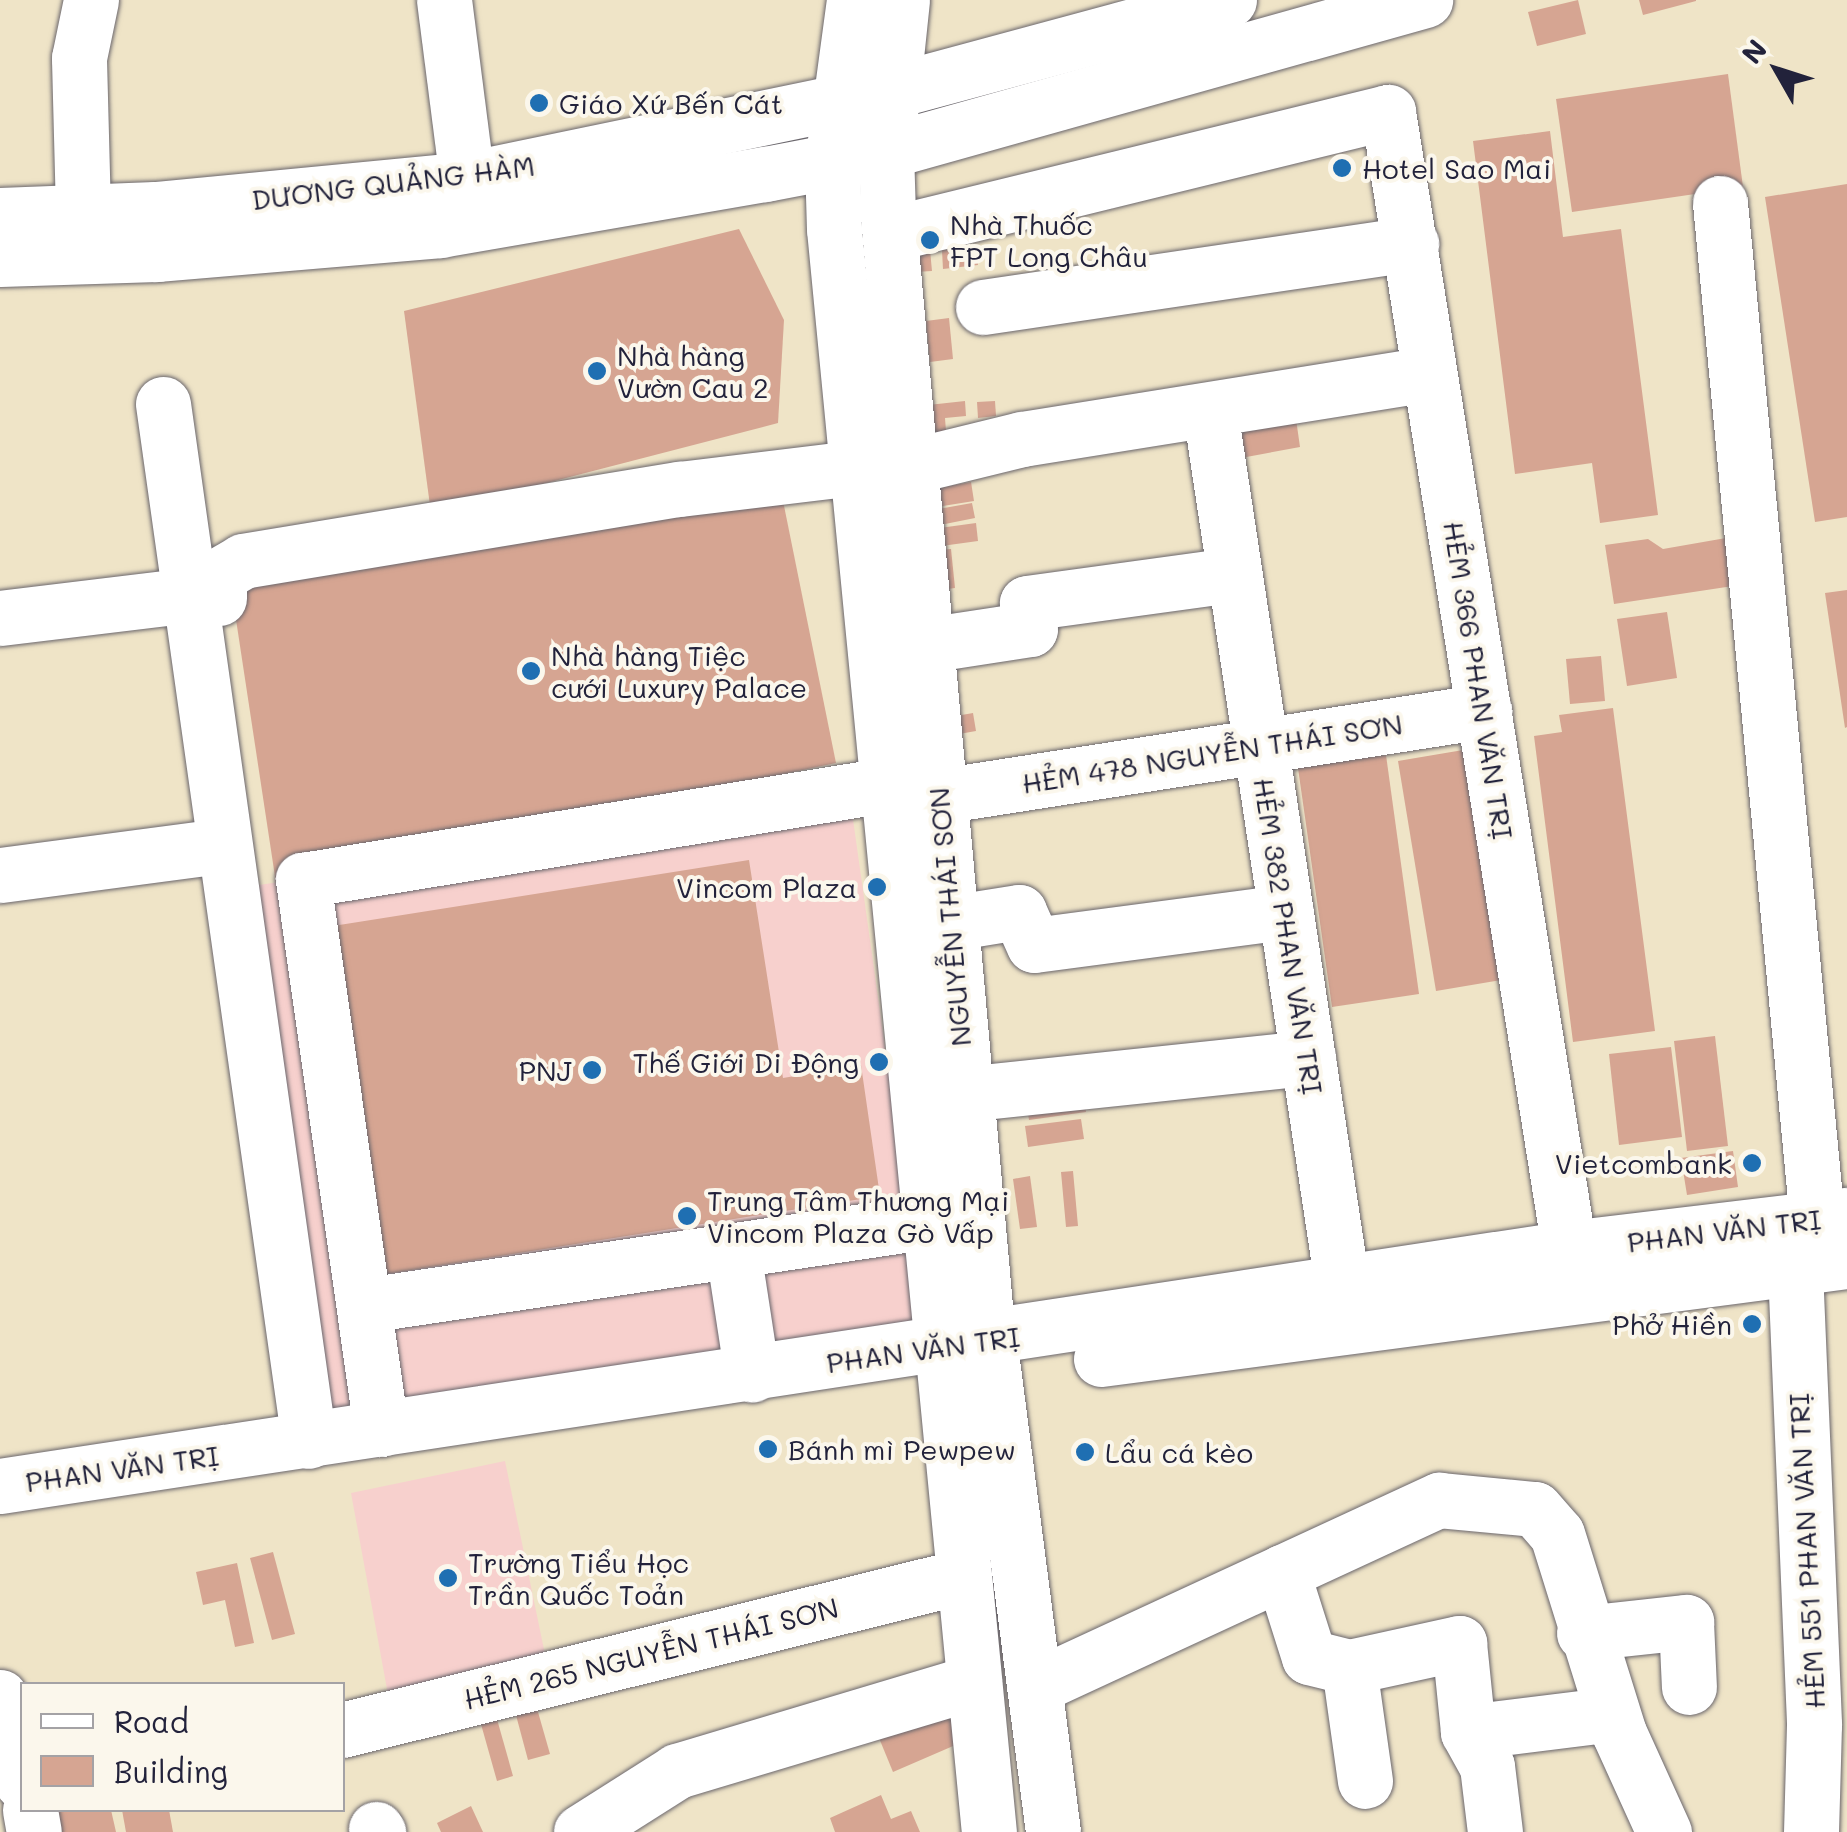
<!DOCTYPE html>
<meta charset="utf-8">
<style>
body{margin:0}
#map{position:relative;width:1847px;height:1832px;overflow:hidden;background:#efe4c7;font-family:Mali,sans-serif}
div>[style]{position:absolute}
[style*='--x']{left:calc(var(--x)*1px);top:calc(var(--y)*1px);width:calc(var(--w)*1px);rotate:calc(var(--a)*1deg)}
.built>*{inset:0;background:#f7d0cd}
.building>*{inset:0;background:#d6a592}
.roads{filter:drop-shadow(0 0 2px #6a666c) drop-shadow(0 0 2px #6a666c)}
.minor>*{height:55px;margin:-27.5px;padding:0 27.5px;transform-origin:27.5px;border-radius:27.5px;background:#fff}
.major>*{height:55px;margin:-27.5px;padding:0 27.5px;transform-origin:27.5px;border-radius:27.5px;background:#fff}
.dots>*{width:28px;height:28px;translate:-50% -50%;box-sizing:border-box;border:5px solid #fbf7ec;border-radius:50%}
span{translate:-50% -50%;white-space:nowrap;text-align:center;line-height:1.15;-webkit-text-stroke:8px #fbf7ec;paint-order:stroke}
.poi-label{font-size:28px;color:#22223b}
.left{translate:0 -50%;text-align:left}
.right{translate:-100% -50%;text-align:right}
.street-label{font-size:28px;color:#22223b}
.legend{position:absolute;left:20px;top:1682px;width:325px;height:130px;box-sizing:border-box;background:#fbf7ec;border:2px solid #a4a2a5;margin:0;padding:12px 18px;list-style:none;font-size:30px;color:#22223b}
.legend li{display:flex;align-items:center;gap:20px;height:50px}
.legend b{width:50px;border:2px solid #a4a2a5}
.north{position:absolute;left:1727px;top:20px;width:100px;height:100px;-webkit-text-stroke:8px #fbf7ec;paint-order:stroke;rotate:309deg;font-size:28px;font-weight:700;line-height:40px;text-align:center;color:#22223b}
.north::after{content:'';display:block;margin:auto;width:35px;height:45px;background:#22223b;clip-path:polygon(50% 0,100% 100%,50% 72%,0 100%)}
</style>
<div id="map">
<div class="built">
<i style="clip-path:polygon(850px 798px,924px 1325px,327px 1414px,252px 886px)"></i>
<i style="clip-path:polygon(505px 1461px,547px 1664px,389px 1700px,351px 1493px)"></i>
</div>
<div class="building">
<i style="clip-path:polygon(1578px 0,1586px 34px,1537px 46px,1528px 12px)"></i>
<i style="clip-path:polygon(1639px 0,1696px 0,1696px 1px,1643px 15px)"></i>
<i style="clip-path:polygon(1728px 74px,1743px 187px,1572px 212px,1556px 99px)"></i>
<i style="clip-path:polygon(1550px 131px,1563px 237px,1621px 229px,1658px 515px,1600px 523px,1592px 463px,1515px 474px,1473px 141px)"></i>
<i style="clip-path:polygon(1847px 184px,1847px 517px,1815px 522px,1765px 197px)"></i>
<i style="clip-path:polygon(739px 229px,784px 320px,778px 423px,431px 513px,404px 311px)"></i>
<i style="clip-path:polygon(976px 247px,978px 265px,943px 269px,942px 250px)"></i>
<i style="clip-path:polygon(930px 250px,932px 271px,915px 272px,912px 252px)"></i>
<i style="clip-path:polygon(949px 318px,953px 359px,930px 362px,926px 321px)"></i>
<i style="clip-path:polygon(965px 401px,966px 416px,945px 418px,947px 445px,910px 407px)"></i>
<i style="clip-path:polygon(995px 401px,996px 416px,978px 418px,977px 402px)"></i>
<i style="clip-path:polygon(1296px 419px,1300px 447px,1241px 458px,1236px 430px)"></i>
<i style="clip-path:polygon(779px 481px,836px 763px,276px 883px,230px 580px)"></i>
<i style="clip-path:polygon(971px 482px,974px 501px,924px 509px,922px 491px)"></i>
<i style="clip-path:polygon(972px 503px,975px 518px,925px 528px,922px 512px)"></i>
<i style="clip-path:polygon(976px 523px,978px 541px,927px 548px,925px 530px)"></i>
<i style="clip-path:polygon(1726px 538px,1733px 586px,1614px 604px,1605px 545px,1648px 539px,1663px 549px)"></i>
<i style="clip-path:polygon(951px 549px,955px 588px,933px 591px,929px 551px)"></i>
<i style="clip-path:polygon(1847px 590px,1847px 727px,1845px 728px,1825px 593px)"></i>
<i style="clip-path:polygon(1667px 612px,1677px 678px,1627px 686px,1617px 619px)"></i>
<i style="clip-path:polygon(1601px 656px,1605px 701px,1570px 704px,1566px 659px)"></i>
<i style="clip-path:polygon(1613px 708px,1655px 1031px,1573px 1042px,1534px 736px,1562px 732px,1559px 715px)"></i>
<i style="clip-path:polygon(973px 713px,976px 731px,948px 736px,945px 718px)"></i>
<i style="clip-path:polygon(1475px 748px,1513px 978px,1436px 991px,1398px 761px)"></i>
<i style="clip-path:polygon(1386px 755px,1419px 994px,1332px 1007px,1298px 768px)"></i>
<i style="clip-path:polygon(749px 860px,783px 1078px,861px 1065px,880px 1196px,348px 1280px,295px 932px)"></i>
<i style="clip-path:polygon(1715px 1036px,1728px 1146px,1687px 1151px,1674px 1041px)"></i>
<i style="clip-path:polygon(1671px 1047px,1682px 1137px,1619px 1145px,1609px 1054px)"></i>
<i style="clip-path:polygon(1084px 1093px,1086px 1112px,1029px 1120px,1026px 1101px)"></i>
<i style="clip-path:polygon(1081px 1119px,1084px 1139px,1028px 1147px,1025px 1126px)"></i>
<i style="clip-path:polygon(1733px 1151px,1738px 1187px,1687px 1195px,1681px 1158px)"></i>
<i style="clip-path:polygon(1073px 1171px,1078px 1226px,1066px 1227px,1061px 1172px)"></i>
<i style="clip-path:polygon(1030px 1176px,1037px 1227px,1020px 1229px,1013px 1179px)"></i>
<i style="clip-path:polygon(273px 1552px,295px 1634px,272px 1640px,250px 1558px)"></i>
<i style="clip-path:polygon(237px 1563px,254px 1643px,235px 1647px,225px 1600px,203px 1605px,196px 1572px)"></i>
<i style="clip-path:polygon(534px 1698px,550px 1754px,528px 1760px,513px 1704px)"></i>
<i style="clip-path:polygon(493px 1705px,513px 1776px,497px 1781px,477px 1710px)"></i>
<i style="clip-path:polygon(953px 1707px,967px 1740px,893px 1772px,879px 1738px)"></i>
<i style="clip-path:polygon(881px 1795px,891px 1819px,911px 1811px,920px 1832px,835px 1832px,830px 1818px)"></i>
<i style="clip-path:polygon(471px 1806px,483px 1832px,441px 1832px,437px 1823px)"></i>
<i style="clip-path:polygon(57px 1810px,111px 1810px,116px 1832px,62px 1832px)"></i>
<i style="clip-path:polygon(122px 1810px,169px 1810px,173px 1832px,126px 1832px)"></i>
</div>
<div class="roads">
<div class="minor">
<i style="--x:444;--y:0;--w:180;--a:82.7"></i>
<i style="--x:1720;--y:203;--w:1022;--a:84.55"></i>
<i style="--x:83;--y:212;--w:154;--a:-91.5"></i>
<i style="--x:79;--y:58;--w:59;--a:-78.3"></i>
<i style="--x:0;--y:215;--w:155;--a:-2.2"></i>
<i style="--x:155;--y:209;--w:313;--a:-5.5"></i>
<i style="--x:467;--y:179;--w:434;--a:-11.7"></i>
<i style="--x:892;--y:91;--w:349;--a:-15.1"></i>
<i style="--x:890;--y:234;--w:513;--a:-13.77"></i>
<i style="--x:1388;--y:112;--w:1150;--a:80.95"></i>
<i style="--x:0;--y:259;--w:157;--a:-1.8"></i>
<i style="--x:157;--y:254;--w:284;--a:-4.8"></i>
<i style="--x:440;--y:230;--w:330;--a:-9.8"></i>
<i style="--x:765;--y:174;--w:123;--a:-10.8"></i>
<i style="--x:886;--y:151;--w:560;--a:-15.65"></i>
<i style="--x:983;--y:307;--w:433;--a:-8.4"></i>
<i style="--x:163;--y:404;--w:1047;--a:81.99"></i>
<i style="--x:1210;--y:411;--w:883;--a:81.4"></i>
<i style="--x:912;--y:466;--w:113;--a:-13.8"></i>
<i style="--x:1022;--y:439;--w:412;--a:-9.1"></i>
<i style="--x:219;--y:598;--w:23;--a:-90"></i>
<i style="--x:219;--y:575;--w:28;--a:-30"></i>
<i style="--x:243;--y:561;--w:443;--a:-9.4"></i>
<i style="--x:680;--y:489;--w:175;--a:-6.9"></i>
<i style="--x:0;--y:618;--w:190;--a:-6.9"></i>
<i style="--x:926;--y:645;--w:105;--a:-8.7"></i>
<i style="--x:1030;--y:629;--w:26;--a:-97"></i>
<i style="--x:1027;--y:603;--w:206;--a:-7.8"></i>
<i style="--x:940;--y:796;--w:551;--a:-8.88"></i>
<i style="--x:0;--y:875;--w:223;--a:-7.5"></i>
<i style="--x:950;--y:923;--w:70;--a:-9.1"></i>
<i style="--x:1019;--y:912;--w:36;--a:66"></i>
<i style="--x:1034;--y:945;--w:254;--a:-7.5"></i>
<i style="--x:964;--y:1094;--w:346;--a:-6"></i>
<i style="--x:733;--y:1251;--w:125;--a:81.3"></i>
<i style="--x:1795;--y:1269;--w:456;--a:87.6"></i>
<i style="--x:1814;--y:1725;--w:107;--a:91.6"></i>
<i style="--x:366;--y:1305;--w:570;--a:-8.47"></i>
<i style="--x:381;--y:1429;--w:555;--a:-98.09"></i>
<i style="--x:303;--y:880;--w:590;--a:-9.27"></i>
<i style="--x:1282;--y:1572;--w:89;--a:72.4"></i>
<i style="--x:1309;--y:1657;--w:41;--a:14"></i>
<i style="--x:1349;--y:1667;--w:113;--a:-12.3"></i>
<i style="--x:1459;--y:1643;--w:89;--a:84.2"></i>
<i style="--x:1468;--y:1732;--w:39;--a:61"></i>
<i style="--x:1487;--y:1766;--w:66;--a:83.1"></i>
<i style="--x:1584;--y:1633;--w:103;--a:-6.2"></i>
<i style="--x:1686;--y:1622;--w:65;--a:87.4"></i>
<i style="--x:1349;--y:1667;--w:115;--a:82"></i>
<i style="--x:1038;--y:1685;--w:442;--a:-24.8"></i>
<i style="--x:1439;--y:1500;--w:96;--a:5.4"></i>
<i style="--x:1535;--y:1509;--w:33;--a:49"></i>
<i style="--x:1557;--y:1534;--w:208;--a:72.7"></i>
<i style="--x:1619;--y:1733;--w:109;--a:65.6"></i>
<i style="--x:0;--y:1697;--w:88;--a:75.5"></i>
<i style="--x:342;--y:1730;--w:637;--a:-13.91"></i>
<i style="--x:1468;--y:1732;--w:145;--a:-7.1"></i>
<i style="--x:30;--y:1810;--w:22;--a:80"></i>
<i style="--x:376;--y:1829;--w:4;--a:56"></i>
<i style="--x:581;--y:1832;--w:114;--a:-32.4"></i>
<i style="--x:677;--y:1771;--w:310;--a:-16.7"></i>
</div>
<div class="major">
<i style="--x:854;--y:0;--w:163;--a:97.7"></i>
<i style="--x:832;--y:162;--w:67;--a:88.3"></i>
<i style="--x:834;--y:229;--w:1610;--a:84.48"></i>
<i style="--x:902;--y:0;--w:152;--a:96"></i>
<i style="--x:886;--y:151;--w:64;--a:88.2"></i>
<i style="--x:888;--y:215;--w:1096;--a:84.92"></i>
<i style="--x:985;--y:1307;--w:529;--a:82.62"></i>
<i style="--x:1101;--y:1359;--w:752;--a:-7.48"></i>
<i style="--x:0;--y:1486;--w:1587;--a:-8.63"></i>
<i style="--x:1569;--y:1248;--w:280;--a:-6.8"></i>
</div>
</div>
<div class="dots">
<i style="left:539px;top:103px;background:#1f6fb2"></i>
<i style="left:1342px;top:168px;background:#1f6fb2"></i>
<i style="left:930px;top:240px;background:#1f6fb2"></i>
<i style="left:597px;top:371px;background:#1f6fb2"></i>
<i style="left:531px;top:671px;background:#1f6fb2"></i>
<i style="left:877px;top:887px;background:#1f6fb2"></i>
<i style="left:879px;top:1062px;background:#1f6fb2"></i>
<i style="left:592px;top:1070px;background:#1f6fb2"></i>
<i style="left:1752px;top:1163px;background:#1f6fb2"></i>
<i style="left:687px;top:1216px;background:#1f6fb2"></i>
<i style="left:1752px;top:1324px;background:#1f6fb2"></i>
<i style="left:768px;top:1449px;background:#1f6fb2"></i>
<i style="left:1085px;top:1452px;background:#1f6fb2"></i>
<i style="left:448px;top:1578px;background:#1f6fb2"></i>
</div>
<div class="poi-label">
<span class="left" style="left:559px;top:103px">Giáo Xứ Bến Cát</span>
<span class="left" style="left:1362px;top:168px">Hotel Sao Mai</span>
<span class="left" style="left:950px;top:240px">Nhà Thuốc<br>FPT Long Châu</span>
<span class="left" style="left:617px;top:371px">Nhà hàng<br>Vườn Cau 2</span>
<span class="left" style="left:551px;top:671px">Nhà hàng Tiệc<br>cưới Luxury Palace</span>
<span class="right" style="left:857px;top:887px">Vincom Plaza</span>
<span class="right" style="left:859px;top:1062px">Thế Giới Di Động</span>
<span class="right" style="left:572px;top:1070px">PNJ</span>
<span class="right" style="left:1732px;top:1163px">Vietcombank</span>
<span class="left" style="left:707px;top:1216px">Trung Tâm Thương Mại<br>Vincom Plaza Gò Vấp</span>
<span class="right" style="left:1732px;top:1324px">Phở Hiền</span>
<span class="left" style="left:788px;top:1449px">Bánh mì Pewpew</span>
<span class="left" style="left:1105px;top:1452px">Lẩu cá kèo</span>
<span class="left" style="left:468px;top:1578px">Trường Tiểu Học<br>Trần Quốc Toản</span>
</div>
<div class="street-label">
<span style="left:393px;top:182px;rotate:-7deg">DƯƠNG QUẢNG HÀM</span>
<span style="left:1479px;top:680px;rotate:81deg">HẺM 366 PHAN VĂN TRỊ</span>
<span style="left:1212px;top:753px;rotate:-9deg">HẺM 478 NGUYỄN THÁI SƠN</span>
<span style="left:949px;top:917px;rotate:-95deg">NGUYỄN THÁI SƠN</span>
<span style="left:1289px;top:936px;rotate:81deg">HẺM 382 PHAN VĂN TRỊ</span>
<span style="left:1724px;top:1230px;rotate:-7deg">PHAN VĂN TRỊ</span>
<span style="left:923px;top:1349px;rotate:-8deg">PHAN VĂN TRỊ</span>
<span style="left:122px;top:1468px;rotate:-8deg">PHAN VĂN TRỊ</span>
<span style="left:1806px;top:1551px;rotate:-93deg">HẺM 551 PHAN VĂN TRỊ</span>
<span style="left:651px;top:1653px;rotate:-14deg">HẺM 265 NGUYỄN THÁI SƠN</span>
</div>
<ul class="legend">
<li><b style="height:12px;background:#fff"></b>Road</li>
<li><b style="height:28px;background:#d6a592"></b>Building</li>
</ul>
<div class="north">N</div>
</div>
